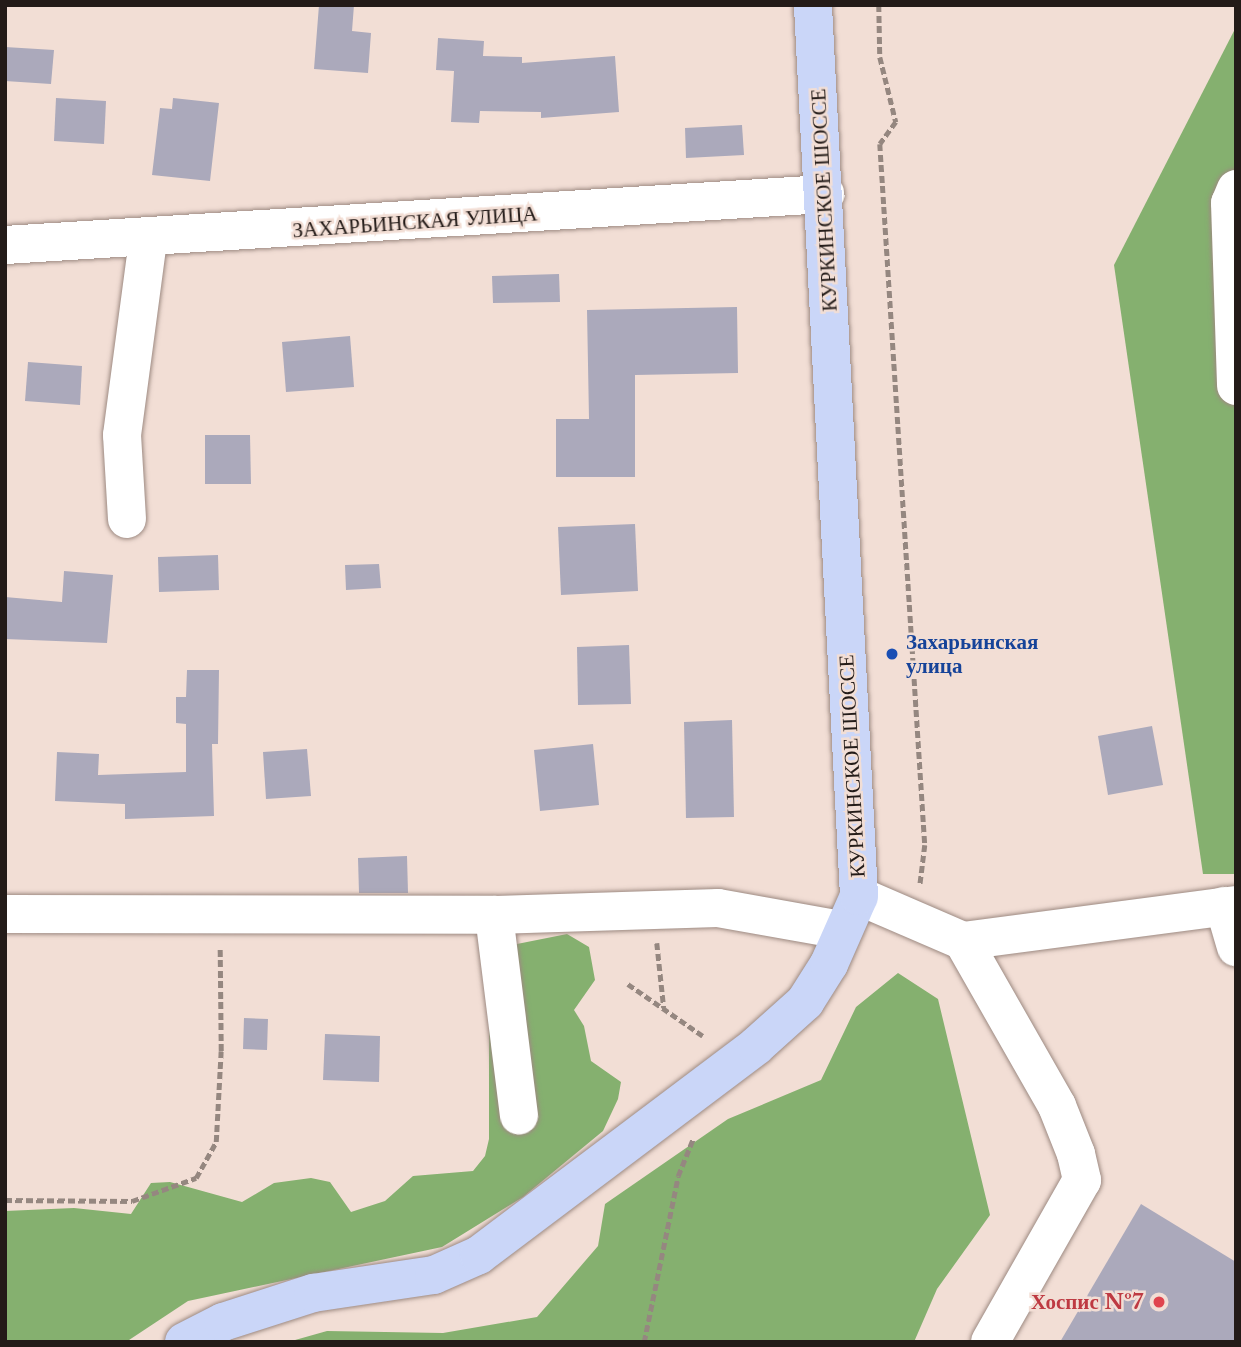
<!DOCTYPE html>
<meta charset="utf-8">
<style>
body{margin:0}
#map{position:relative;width:1241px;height:1347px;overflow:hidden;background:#f2ded5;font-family:"Libre Baskerville",serif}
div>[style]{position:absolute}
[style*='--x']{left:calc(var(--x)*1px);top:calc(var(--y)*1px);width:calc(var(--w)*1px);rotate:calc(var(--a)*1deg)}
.forest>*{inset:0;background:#85b06f}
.building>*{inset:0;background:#aba9bb}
.path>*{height:4.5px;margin-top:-2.25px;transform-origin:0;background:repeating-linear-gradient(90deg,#958780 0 7px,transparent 0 10.5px)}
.roads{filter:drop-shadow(0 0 2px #9d8a82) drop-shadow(0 0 2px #9d8a82)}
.minor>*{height:38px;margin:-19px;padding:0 19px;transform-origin:19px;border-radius:19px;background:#fff}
.major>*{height:38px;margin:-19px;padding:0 19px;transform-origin:19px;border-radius:19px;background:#cad6f8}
.dots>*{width:19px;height:19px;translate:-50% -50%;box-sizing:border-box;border:4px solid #f2ded5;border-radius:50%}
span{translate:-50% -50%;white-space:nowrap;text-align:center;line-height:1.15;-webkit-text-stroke:5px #f2ded5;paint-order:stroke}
.street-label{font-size:21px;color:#231b18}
.transit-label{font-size:21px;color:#164399;font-weight:700}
.left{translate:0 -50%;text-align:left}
.health-label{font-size:21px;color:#be3a42;font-weight:700}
.right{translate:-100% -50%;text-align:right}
.frame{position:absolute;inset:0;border:7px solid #231b18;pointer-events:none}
</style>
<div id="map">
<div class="forest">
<i style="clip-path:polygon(1236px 27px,1236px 874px,1203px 874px,1114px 265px)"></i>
<i style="clip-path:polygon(567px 934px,589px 947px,595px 980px,574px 1010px,584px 1026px,591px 1061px,621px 1082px,618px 1099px,603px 1131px,523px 1197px,442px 1247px,188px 1301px,126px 1342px,6px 1342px,5px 1211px,74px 1208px,131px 1214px,151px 1183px,170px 1182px,242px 1202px,274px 1183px,311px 1178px,330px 1182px,351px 1212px,385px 1201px,413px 1176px,473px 1171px,485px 1156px,489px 1139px,489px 942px,512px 945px)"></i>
<i style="clip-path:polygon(898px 973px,938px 999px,990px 1215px,937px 1289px,914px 1342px,288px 1342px,327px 1331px,443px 1333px,537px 1317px,598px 1246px,605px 1204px,728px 1119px,821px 1080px,856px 1007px)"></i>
</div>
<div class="building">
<i style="clip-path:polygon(319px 5px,354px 5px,352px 31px,371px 33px,368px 73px,314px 69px)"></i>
<i style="clip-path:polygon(438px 38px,484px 41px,483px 56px,522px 57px,522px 63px,615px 56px,619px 112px,541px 118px,541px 112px,480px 111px,479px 123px,451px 122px,454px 71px,436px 70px)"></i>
<i style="clip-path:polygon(5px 47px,54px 50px,51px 84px,5px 81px)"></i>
<i style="clip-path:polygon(56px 98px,106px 101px,104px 144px,54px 141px)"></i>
<i style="clip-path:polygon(173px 98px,219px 103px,210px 181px,152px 175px,160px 108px,172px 109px)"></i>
<i style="clip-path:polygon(742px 125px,744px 155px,686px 158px,685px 128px)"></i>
<i style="clip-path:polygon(559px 274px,560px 302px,493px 303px,492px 276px)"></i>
<i style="clip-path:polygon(737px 307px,738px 373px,635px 375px,635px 477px,556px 477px,556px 419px,589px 419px,587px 310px)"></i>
<i style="clip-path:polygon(350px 336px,354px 387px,286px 392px,282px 342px)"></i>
<i style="clip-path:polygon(28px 362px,82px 366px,80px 405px,25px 401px)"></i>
<i style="clip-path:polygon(205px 435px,250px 435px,251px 484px,205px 484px)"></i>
<i style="clip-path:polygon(635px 524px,638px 591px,561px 595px,558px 527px)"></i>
<i style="clip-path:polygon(218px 555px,219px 590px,159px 592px,158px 557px)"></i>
<i style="clip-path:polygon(379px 564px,381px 588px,346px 590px,345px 565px)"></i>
<i style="clip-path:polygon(64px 571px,113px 575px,107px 643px,5px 639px,5px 597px,62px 602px)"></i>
<i style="clip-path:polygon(629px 645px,631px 704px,578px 705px,577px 647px)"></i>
<i style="clip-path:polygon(187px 670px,219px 670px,218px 744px,212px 744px,214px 816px,125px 819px,125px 804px,55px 801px,57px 752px,99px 754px,98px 775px,186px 772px,186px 724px,176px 723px,176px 697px,186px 697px)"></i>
<i style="clip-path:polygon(732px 720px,734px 817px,686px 818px,684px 722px)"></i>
<i style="clip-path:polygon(1152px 726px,1163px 785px,1108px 795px,1098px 736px)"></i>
<i style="clip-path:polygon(593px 744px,599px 805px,540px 811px,534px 750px)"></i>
<i style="clip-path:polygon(307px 749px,311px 796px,266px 799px,263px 752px)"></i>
<i style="clip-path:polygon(407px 856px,408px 893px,359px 893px,358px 858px)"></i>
<i style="clip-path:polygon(244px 1018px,268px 1019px,267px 1050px,243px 1049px)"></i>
<i style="clip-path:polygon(325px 1034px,380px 1036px,379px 1082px,323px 1080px)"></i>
<i style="clip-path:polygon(1141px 1204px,1236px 1262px,1236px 1342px,1060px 1342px)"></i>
</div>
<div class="path">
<i style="--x:879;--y:5;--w:52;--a:88.9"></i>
<i style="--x:880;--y:57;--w:67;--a:76.2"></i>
<i style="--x:896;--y:122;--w:27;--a:126"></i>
<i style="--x:880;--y:144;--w:702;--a:86.33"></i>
<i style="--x:925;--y:845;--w:41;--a:97"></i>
<i style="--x:657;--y:943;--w:65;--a:83.9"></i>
<i style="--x:628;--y:984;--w:91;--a:34.7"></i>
<i style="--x:5;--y:1200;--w:127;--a:0.5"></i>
<i style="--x:132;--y:1201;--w:68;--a:-19.8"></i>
<i style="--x:196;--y:1178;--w:41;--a:-60.9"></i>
<i style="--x:216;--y:1142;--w:91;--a:-86.9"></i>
<i style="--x:221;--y:1051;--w:102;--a:-90.6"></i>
<i style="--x:644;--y:1342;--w:169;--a:-78.4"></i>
<i style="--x:678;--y:1176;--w:40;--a:-68"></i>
</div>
<div class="roads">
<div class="minor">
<i style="--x:1236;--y:189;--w:15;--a:113"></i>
<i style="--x:1230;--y:203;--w:183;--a:88.1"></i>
<i style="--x:5;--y:245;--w:822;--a:-3.56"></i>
<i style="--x:127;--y:519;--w:84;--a:-93.4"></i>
<i style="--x:122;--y:435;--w:197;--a:-82.4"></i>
<i style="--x:859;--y:896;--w:113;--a:23.4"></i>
<i style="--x:963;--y:941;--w:190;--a:60.3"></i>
<i style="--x:1057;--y:1106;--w:52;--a:68.4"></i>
<i style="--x:1076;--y:1154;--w:27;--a:77"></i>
<i style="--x:1082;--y:1180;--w:186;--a:119.6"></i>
<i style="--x:1224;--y:906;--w:43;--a:73.7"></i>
<i style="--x:5;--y:914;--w:489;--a:0.1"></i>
<i style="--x:494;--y:915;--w:224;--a:-1.8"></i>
<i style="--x:718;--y:908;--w:126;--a:10.1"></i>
<i style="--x:494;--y:915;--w:202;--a:82.9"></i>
<i style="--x:963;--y:941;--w:275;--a:-7.5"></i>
</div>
<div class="major">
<i style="--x:184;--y:1342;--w:44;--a:-27.1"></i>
<i style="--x:223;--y:1322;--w:95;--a:-17.9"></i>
<i style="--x:313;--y:1293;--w:122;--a:-8.5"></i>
<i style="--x:434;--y:1275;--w:49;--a:-24"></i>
<i style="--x:479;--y:1255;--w:347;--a:-37"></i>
<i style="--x:756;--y:1046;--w:66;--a:-41.9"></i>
<i style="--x:805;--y:1002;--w:45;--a:-57.7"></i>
<i style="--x:829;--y:964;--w:74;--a:-66.2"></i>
<i style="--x:859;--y:896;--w:892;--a:-92.96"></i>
</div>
</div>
<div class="dots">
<i style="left:892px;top:654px;background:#1a4fb4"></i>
<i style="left:1159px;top:1302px;background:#e0444e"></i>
</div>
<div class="street-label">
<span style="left:824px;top:200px;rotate:-93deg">КУРКИНСКОЕ ШОССЕ</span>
<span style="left:415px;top:222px;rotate:-4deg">ЗАХАРЬИНСКАЯ УЛИЦА</span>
<span style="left:852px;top:766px;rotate:-93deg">КУРКИНСКОЕ ШОССЕ</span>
</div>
<div class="transit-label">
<span class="left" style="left:906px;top:654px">Захарьинская<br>улица</span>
</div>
<div class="health-label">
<span class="right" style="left:1143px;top:1302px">Хоспис №7</span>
</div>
<div class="frame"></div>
</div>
